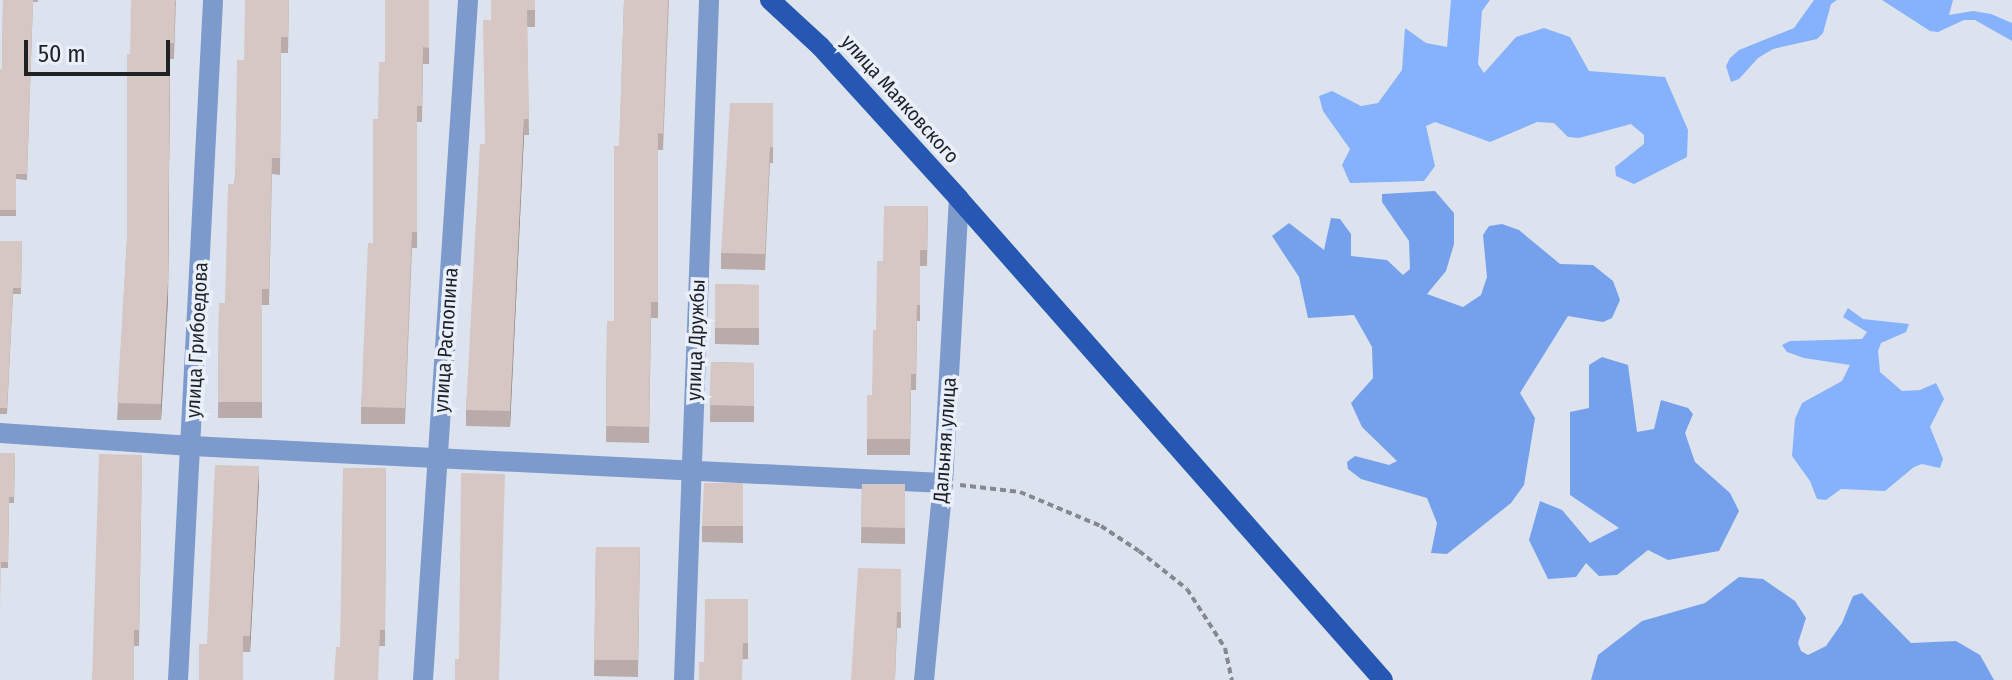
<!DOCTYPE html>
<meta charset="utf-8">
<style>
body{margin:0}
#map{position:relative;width:2012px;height:680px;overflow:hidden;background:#dde3ee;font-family:"Fira Sans Condensed",sans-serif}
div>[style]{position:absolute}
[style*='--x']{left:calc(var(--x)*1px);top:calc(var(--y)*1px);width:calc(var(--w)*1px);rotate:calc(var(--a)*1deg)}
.forest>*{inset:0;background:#75a0eb}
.water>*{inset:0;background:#85b1fd}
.path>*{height:4px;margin-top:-2px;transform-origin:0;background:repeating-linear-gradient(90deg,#848890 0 6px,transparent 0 10px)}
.minor>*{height:20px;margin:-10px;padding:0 10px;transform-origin:10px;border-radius:10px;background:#7d9acc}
.major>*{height:20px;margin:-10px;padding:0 10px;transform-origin:10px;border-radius:10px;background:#2657b2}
.wall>*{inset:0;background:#b8aba9}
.shaded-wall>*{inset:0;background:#968b8a}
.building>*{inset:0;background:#d6c7c5}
span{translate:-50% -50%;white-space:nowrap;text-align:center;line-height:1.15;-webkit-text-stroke:7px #eaf0fb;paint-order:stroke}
.street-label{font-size:20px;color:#1f2125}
.scale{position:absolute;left:24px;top:40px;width:146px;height:36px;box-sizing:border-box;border:4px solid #1f2125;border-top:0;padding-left:10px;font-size:24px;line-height:28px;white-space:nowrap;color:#1f2125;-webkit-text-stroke:6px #eaf0fb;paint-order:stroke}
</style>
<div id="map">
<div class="forest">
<i style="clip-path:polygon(1435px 191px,1454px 213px,1454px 244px,1446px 271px,1427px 294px,1463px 307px,1481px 295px,1487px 277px,1483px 235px,1489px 226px,1502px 224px,1519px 230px,1560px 264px,1593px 265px,1613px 281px,1620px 300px,1612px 318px,1603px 322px,1568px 316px,1520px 393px,1535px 418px,1524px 485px,1511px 503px,1447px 554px,1431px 553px,1437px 523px,1427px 498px,1361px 479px,1348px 469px,1347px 462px,1355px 456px,1389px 465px,1397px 461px,1362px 427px,1351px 403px,1373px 378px,1372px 347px,1354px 315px,1308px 318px,1299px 277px,1272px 236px,1289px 223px,1324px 250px,1331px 218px,1340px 219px,1351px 234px,1351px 256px,1387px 260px,1403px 275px,1410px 269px,1409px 241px,1382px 202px,1382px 194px)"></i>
<i style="clip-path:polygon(1602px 357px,1628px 365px,1637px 432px,1654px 429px,1661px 400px,1688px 408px,1693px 414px,1685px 433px,1695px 462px,1730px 493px,1739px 511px,1719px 551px,1668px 560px,1648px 550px,1617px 575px,1599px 576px,1586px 563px,1576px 577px,1548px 579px,1529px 540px,1540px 501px,1562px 510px,1590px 543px,1619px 528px,1570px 495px,1570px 412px,1589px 408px,1589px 365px)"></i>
<i style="clip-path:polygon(1739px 577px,1763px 579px,1795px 601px,1806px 618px,1798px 643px,1801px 651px,1808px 655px,1826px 646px,1842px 623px,1853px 596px,1862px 593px,1911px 643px,1956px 641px,1980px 655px,1994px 680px,1591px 680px,1598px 655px,1642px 621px,1705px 603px)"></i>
</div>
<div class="water">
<i style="clip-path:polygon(1451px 0,1490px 0,1482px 11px,1478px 64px,1484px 73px,1516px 37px,1544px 28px,1570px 37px,1589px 71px,1665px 77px,1688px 130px,1687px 157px,1634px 184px,1616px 176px,1615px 167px,1644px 144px,1644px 135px,1631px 124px,1579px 138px,1568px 137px,1554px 123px,1537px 122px,1490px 142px,1435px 122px,1426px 126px,1435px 166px,1424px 181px,1350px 183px,1342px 165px,1350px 149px,1323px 111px,1319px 96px,1332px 91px,1361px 106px,1378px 103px,1402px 70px,1405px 28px,1426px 43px,1447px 47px)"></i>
<i style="clip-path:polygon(1814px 0,1837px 0,1831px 4px,1823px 33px,1817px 39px,1773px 49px,1758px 58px,1739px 79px,1731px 82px,1726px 66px,1730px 58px,1739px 50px,1794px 28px)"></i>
<i style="clip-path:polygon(1882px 0,1953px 0,1949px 15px,1973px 11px,1991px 14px,2012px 23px,2012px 41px,1975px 20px,1964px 20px,1938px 32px,1930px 31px)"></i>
<i style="clip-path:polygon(1848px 308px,1863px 319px,1909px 324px,1906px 332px,1881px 343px,1878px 351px,1880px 372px,1902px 391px,1920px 390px,1936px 383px,1944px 399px,1930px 427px,1943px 459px,1940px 468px,1922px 464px,1914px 467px,1885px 491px,1841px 489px,1826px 500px,1817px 499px,1810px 481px,1792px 456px,1795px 419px,1802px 403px,1842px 381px,1850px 365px,1804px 358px,1787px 352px,1782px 345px,1790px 341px,1862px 339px,1867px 332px,1843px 317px)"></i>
</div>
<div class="path">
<i style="--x:960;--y:485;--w:60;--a:6.7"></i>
<i style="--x:1020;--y:492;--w:88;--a:22.8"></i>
<i style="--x:1101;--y:526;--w:45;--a:33.3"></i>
<i style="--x:1139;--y:551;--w:61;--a:38.4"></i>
<i style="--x:1187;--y:589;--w:70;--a:57.2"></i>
<i style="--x:1225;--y:648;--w:33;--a:78"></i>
</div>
<div class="minor">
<i style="--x:0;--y:433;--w:192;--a:3.9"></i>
<i style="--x:192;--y:446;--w:752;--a:2.82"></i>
<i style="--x:178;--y:680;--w:681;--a:-87.05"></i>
<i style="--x:423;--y:680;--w:681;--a:-86.21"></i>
<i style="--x:684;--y:680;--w:680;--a:-87.89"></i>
<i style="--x:924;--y:680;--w:198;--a:-84.5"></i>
<i style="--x:943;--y:483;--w:284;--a:-86.8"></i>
</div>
<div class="major">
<i style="--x:770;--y:0;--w:68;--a:42.6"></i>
<i style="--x:820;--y:46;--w:207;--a:47.7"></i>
<i style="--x:959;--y:199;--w:641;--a:48.6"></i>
</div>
<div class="wall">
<i style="clip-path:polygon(3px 0,38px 0,38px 2px,33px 2px,27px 180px,16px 179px,16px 216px,0 216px,0 69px,2px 69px)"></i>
<i style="clip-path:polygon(176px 0,174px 59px,170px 59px,168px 299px,161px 420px,117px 420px,127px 239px,130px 54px)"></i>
<i style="clip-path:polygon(289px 0,288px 53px,281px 53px,280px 175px,272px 174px,269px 305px,262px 305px,262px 418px,218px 418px,219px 303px,225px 303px,244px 60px)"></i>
<i style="clip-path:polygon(429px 0,429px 64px,423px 64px,422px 122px,417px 122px,417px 248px,412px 248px,405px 424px,361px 424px,361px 407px,373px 243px,378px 119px,385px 62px)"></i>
<i style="clip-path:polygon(535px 0,535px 27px,527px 27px,529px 135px,524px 135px,510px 427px,466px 426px,466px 410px,485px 144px,491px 20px)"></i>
<i style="clip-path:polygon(624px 0,669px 0,663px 150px,658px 150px,658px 318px,651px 318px,649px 443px,606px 442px,607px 321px,614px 321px)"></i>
<i style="clip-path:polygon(773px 103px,773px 163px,770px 163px,765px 270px,721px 269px,721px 253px)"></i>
<i style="clip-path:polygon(928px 206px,927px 266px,920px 266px,920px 321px,917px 321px,916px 390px,911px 390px,910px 455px,867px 455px,867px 395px,872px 395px,876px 330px,883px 261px)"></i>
<i style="clip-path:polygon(0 241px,22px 241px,21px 294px,13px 294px,7px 414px,0 414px)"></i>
<i style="clip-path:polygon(715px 284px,759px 285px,759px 345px,715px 344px)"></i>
<i style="clip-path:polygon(711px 362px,754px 363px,754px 422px,710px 422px)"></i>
<i style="clip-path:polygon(0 453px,15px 453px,14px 503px,9px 503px,8px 568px,1px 568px)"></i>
<i style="clip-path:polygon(142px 455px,139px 646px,134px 646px,92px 680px)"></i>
<i style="clip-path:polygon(386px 468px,385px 646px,340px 647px)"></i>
<i style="clip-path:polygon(259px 482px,250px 652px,243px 652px,207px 644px)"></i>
<i style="clip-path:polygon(743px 483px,743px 543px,702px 542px,702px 526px)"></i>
<i style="clip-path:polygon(862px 484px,905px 484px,905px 544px,861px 543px)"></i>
<i style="clip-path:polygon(596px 547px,640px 547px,638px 677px,594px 676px)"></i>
<i style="clip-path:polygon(901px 569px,901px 628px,897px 628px,895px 680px,851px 680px)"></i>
<i style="clip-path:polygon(748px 599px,748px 659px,704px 662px)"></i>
</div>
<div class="shaded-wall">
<i style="clip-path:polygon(170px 43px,168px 299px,161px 420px,161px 404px)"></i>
<i style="clip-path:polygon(524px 119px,524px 135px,510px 427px,510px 411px)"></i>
<i style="clip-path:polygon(259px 466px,259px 482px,250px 652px,250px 636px)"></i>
</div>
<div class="building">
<i style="clip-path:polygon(3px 0,33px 0,27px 174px,16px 174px,16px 210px,0 210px,0 69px,2px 69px)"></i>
<i style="clip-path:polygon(131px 0,175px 0,174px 43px,170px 43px,168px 283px,161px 404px,117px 403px,127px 239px,127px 54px,130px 54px)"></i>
<i style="clip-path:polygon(245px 0,289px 0,288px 37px,281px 37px,280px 158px,272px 158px,269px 289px,262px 289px,262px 402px,218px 402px,219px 303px,225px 303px,228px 184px,235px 184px,237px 60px,244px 60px)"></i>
<i style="clip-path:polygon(385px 0,429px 0,429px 48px,423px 47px,422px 106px,417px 106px,417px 232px,412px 232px,405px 408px,361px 407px,368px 243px,373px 243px,373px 119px,378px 119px,379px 62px,385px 62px)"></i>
<i style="clip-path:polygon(491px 0,535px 0,535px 10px,527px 10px,529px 119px,524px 119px,510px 411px,466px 410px,480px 144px,485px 144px,483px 20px,491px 20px)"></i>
<i style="clip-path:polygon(624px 0,668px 0,663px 134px,658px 133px,658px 302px,651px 302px,649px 427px,606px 426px,607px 321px,614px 321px,614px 146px,619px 146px)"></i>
<i style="clip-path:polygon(730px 103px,773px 103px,773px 147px,770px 147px,765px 254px,721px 253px)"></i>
<i style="clip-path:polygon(884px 206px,928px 206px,927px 250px,920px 250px,920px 305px,917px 305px,916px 374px,911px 374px,910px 439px,867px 439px,867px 395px,872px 395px,873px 330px,876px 330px,877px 261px,883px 261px)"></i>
<i style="clip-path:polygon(0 241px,22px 241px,21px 288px,13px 288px,7px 408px,0 408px)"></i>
<i style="clip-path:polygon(715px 284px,759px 285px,759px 328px,715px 328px)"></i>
<i style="clip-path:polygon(711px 362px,754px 363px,754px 406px,710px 405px)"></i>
<i style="clip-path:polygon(0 453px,15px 453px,14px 497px,9px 497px,8px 562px,1px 562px,0 613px)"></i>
<i style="clip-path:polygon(99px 454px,142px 455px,139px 630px,134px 630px,134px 680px,92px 680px)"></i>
<i style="clip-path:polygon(215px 465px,259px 466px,250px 636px,243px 636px,243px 680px,199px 680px,199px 644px,207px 644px)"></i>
<i style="clip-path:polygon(343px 468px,386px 468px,385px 630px,380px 630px,378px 680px,334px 680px,336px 647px,340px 647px)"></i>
<i style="clip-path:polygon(461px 473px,505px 474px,499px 680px,455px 680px,455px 659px,459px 659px)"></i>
<i style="clip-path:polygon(704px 483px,743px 483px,743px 526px,702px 526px)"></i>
<i style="clip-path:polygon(862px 484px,905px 484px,905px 528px,861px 527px)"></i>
<i style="clip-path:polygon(596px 547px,640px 547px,638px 660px,594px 660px)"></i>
<i style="clip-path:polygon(858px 568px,901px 569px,901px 612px,897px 612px,895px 680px,851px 680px)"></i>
<i style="clip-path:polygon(705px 599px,748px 599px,748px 643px,743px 643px,742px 680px,699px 680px,699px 662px,704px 662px)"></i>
</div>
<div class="street-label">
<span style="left:900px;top:99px;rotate:48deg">улица Маяковского</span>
<span style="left:197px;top:340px;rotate:-87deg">улица Грибоедова</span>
<span style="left:446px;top:340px;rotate:-86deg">улица Распопина</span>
<span style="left:696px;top:340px;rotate:-88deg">улица Дружбы</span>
<span style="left:945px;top:440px;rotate:-86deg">Дальняя улица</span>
</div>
<div class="scale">50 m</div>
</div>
